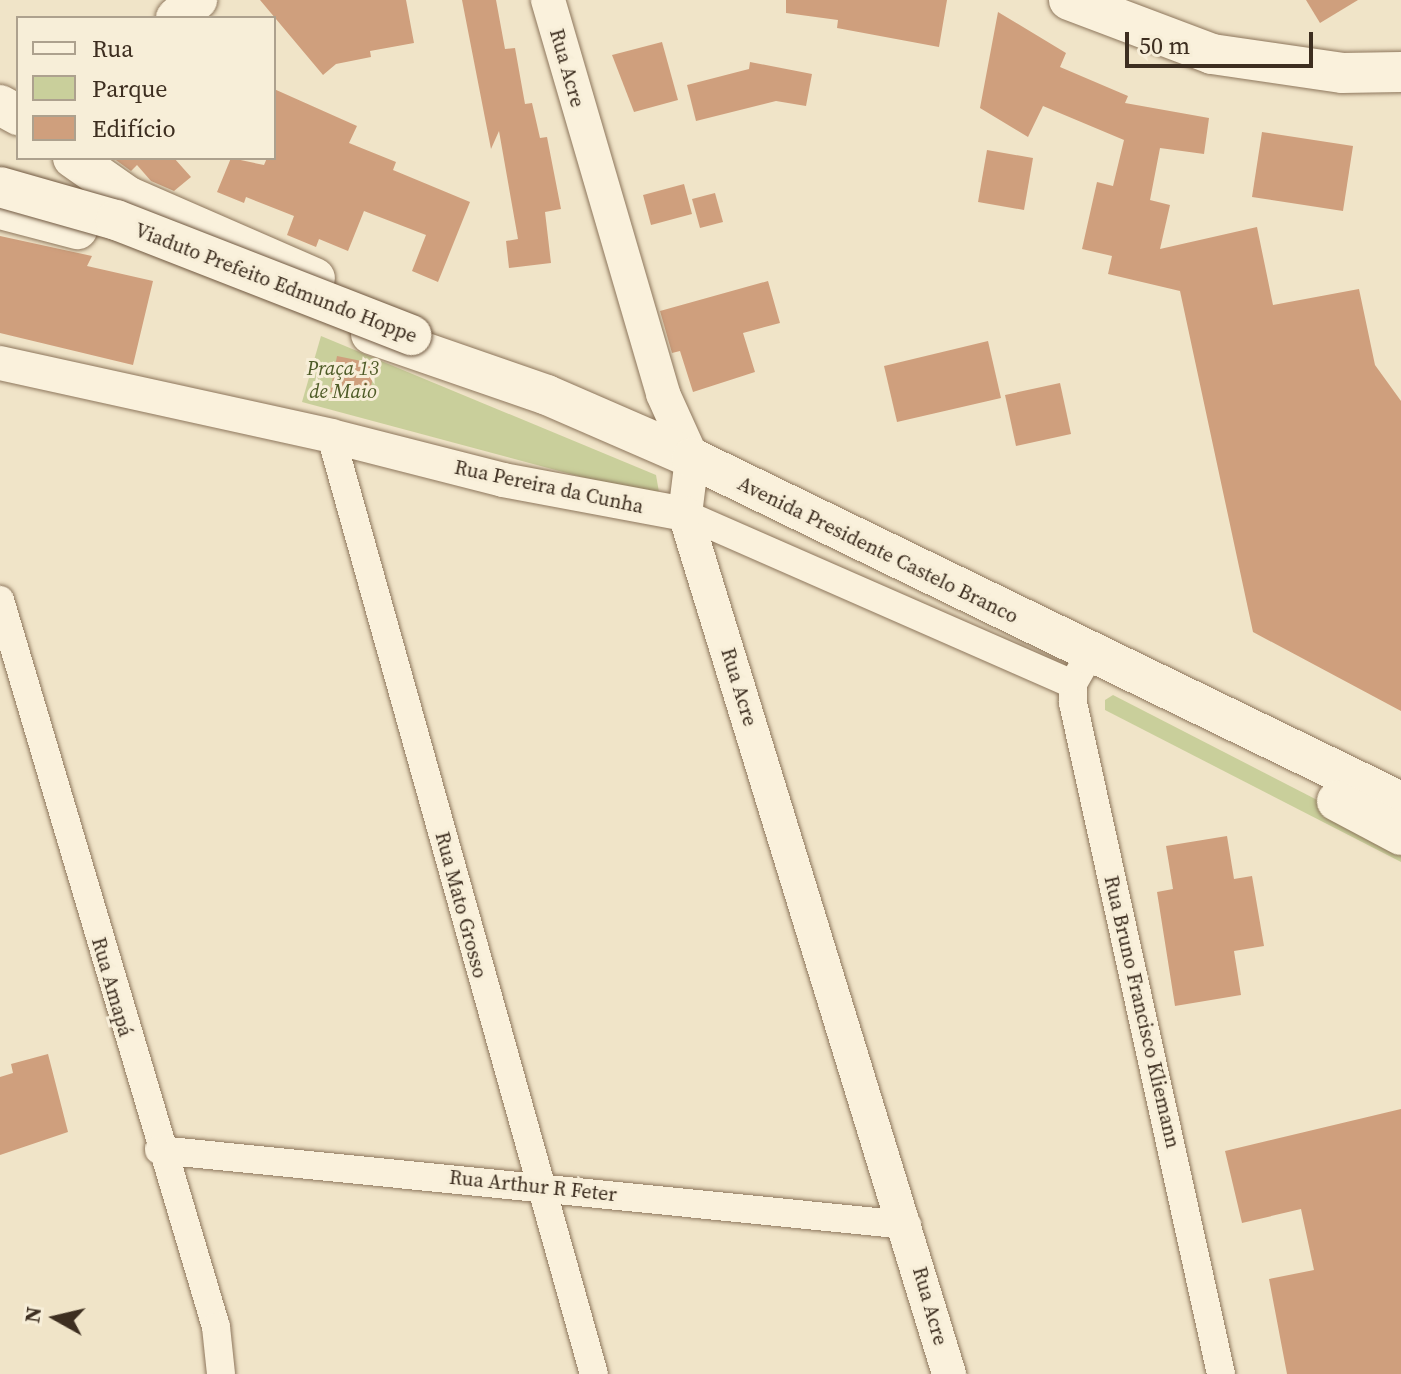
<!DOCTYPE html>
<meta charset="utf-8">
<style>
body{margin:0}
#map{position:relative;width:1401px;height:1374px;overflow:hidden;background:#f0e4c8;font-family:"Source Serif 4",serif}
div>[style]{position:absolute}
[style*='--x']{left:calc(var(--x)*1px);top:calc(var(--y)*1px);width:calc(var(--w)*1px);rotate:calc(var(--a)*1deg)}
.green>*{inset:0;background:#c9cf9b}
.building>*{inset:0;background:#cf9f7d}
.roads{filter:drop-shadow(0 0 2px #8d765c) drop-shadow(0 0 2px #8d765c)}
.minor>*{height:28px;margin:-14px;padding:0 14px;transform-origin:14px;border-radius:14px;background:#faf1dc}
.tertiary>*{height:34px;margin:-17px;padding:0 17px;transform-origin:17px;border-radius:17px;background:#faf1dc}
.secondary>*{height:40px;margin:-20px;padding:0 20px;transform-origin:20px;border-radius:20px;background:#faf1dc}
.bridges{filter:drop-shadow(0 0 2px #6f573f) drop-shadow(0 0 2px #6f573f)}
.secondary-bridge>*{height:40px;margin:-20px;padding:0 20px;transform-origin:20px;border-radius:20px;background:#faf1dc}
span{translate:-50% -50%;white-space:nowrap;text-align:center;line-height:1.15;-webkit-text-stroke:6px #f7eed8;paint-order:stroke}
.street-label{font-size:20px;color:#3d2e20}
.park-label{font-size:20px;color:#4d5a26;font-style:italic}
.legend{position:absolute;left:16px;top:16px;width:260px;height:144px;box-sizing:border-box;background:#f7eed8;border:2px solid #ada18e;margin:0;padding:10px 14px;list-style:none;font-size:24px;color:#3d2e20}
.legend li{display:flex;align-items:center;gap:16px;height:40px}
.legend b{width:40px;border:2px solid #ada18e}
.north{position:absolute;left:16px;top:1278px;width:80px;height:80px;-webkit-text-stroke:6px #f7eed8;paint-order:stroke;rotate:278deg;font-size:22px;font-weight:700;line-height:32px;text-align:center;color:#3d2e20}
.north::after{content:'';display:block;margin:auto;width:28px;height:36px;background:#3d2e20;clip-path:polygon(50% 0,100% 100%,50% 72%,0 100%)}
.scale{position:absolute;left:1125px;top:32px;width:188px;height:36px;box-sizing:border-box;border:4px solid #3d2e20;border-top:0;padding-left:10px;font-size:24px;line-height:28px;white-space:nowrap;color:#3d2e20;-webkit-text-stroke:6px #f7eed8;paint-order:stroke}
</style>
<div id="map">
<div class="green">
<i style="clip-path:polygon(321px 336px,656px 475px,660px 498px,302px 402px)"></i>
<i style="clip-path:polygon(1113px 695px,1401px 843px,1401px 862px,1105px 710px,1105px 700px)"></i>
</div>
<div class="building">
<i style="clip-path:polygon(260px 0,406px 0,414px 43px,370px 51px,371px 57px,336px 64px,323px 75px)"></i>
<i style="clip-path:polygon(462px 0,496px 0,505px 49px,515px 48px,525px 104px,532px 103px,540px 138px,547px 137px,561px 209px,545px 212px,551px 263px,509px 268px,506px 241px,518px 239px,499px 131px,491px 149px)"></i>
<i style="clip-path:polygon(786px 0,947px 0,939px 47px,837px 28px,838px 20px,786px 13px)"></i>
<i style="clip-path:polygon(1306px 0,1358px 0,1320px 23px)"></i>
<i style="clip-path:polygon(998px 12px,1066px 53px,1060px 67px,1128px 96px,1125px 103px,1209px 118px,1204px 154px,1160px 148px,1150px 200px,1170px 205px,1160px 249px,1257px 227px,1273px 305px,1359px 289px,1375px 365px,1401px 401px,1401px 711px,1253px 632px,1180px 291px,1108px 274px,1112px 256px,1082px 249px,1097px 182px,1113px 186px,1124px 140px,1043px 106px,1028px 137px,980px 108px)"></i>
<i style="clip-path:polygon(662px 42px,678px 100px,634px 112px,612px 55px)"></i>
<i style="clip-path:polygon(750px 62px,812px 74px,806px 106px,776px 101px,696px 121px,687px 85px,749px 69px)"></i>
<i style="clip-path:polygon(274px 89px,357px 126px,349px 143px,396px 162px,393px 170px,470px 202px,438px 282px,412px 271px,426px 235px,364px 211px,348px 251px,319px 239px,316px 247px,287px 235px,294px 216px,246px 197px,244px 203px,217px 192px,231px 158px,264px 165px,267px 158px,274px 158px)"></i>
<i style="clip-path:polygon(1262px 132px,1353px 146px,1343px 211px,1252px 197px)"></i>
<i style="clip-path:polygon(987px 150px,1033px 158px,1024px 210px,978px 202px)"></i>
<i style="clip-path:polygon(113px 158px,174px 158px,191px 177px,174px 191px,151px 181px,137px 165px,131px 171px)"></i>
<i style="clip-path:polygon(684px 184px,692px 214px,651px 225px,643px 195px)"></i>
<i style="clip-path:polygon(715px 193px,723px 222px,700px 228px,692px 199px)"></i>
<i style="clip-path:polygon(0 236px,92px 256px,87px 266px,153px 281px,133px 365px,0 333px)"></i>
<i style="clip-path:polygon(768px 281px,780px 323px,743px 333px,755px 372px,693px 392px,680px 351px,672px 353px,660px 311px)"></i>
<i style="clip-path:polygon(988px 341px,1001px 398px,897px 422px,884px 366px)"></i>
<i style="clip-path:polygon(337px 356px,376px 364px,368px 400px,330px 392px)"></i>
<i style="clip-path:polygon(1060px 383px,1071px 434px,1016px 446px,1005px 395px)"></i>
<i style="clip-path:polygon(1227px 836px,1234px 879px,1252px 876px,1264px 946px,1234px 951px,1241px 995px,1175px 1006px,1157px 892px,1173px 889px,1166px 846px)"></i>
<i style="clip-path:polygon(48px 1054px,68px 1132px,0 1155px,0 1077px,13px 1073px,11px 1064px)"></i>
<i style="clip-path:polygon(1401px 1109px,1401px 1374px,1287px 1374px,1269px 1279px,1314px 1270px,1301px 1209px,1242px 1223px,1225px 1151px)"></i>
</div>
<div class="roads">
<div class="minor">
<i style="--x:331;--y:436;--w:974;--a:74.34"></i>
<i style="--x:685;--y:514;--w:424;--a:23.7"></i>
<i style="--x:0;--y:600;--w:758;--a:73.45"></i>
<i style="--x:216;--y:1327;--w:47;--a:83.9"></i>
<i style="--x:1090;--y:654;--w:34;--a:120"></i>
<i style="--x:1073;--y:684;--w:19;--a:90"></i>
<i style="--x:1073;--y:703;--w:687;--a:77.56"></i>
<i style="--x:159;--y:1150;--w:752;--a:5.73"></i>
</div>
<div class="tertiary">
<i style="--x:548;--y:0;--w:410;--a:73.7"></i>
<i style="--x:663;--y:394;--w:70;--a:65.6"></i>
<i style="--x:692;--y:458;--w:56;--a:97.1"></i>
<i style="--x:685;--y:514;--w:900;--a:72.93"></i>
<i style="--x:0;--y:363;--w:339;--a:12.4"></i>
<i style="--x:331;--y:436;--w:178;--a:14.3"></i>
<i style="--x:503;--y:480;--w:185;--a:10.6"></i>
</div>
<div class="secondary">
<i style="--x:1069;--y:0;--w:153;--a:20.7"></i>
<i style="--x:1212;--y:54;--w:131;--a:8.3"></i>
<i style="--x:1342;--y:73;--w:59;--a:-1"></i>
<i style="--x:176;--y:18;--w:28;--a:-41"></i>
<i style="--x:0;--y:105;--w:21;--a:29"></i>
<i style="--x:73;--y:158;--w:66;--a:35.1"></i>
<i style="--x:127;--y:196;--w:205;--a:23.6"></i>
<i style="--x:0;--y:209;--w:80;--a:14.6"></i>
<i style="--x:371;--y:334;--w:186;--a:19.1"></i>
<i style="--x:547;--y:395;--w:158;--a:23.5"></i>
<i style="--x:692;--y:458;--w:788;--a:25.88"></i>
<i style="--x:1337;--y:801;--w:72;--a:28"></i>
</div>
</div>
<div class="bridges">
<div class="secondary-bridge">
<i style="--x:0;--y:187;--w:121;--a:15.9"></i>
<i style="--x:116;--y:220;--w:317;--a:21.3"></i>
</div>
</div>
<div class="street-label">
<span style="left:567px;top:68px;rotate:74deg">Rua Acre</span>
<span style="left:276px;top:283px;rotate:21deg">Viaduto Prefeito Edmundo Hoppe</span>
<span style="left:549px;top:487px;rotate:12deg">Rua Pereira da Cunha</span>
<span style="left:878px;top:550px;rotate:26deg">Avenida Presidente Castelo Branco</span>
<span style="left:739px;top:687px;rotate:73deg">Rua Acre</span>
<span style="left:461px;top:905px;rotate:75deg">Rua Mato Grosso</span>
<span style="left:112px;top:987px;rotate:74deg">Rua Amapá</span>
<span style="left:1142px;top:1012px;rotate:77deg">Rua Bruno Francisco Kliemann</span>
<span style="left:533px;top:1186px;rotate:6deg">Rua Arthur R Feter</span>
<span style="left:930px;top:1306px;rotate:74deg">Rua Acre</span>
</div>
<div class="park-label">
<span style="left:343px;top:380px">Praça 13<br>de Maio</span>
</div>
<ul class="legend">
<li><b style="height:10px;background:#faf1dc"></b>Rua</li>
<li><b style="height:22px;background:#c9cf9b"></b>Parque</li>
<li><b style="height:22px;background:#cf9f7d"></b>Edifício</li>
</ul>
<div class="north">N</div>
<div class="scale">50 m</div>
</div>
